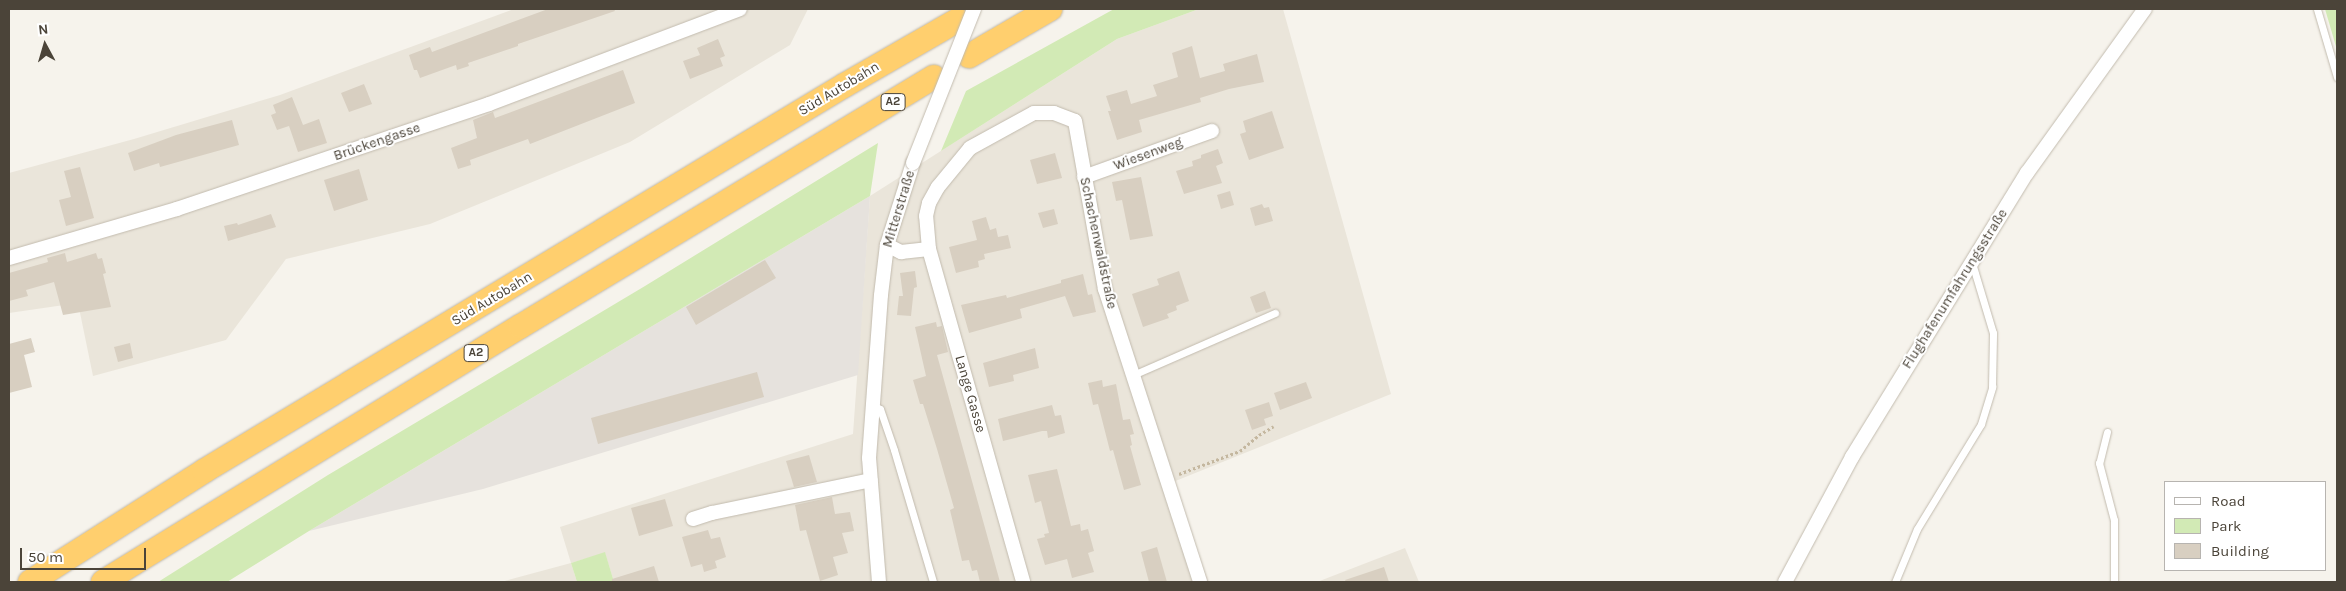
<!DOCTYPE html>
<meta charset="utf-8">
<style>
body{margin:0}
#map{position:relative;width:2346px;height:591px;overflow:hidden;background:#f6f3ec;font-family:Karla,sans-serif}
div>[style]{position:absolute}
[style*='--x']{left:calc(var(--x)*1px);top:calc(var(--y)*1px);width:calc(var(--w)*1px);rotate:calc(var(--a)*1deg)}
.residential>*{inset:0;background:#eae5da}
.industrial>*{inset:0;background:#e6e2dd}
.green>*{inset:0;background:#d2eab5}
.building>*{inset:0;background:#d8cfc1}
.path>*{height:3px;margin-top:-1.5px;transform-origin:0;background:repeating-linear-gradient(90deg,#c4b79f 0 2.5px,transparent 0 5px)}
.roads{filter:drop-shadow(0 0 1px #c2bbae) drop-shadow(0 0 1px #c2bbae)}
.service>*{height:7px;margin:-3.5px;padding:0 3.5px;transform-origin:3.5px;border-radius:3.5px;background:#fff}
.minor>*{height:14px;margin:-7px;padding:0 7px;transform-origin:7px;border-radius:7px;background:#fff}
.motorway>*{height:24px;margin:-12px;padding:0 12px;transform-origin:12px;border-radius:12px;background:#ffcf6e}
.bridges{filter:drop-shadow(0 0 1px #c2bbae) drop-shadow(0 0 1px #c2bbae)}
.minor-bridge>*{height:14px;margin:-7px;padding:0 7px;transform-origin:7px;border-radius:7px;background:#fff}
span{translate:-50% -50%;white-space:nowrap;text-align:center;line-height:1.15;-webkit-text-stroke:4px #fff;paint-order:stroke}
.shield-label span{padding:1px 4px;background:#fff;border:1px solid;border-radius:4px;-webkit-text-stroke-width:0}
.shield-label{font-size:12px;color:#4b4439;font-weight:700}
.street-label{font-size:14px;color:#4b4439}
.frame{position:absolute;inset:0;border:10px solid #4b4439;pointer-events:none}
.legend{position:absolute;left:2164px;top:481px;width:162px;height:90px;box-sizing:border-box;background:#fff;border:1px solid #b7b4b0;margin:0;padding:6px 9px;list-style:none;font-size:15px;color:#4b4439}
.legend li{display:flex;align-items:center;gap:10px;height:25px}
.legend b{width:25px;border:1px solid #b7b4b0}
.north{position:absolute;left:20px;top:20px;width:50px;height:50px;-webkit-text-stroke:4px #fff;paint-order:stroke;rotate:354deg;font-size:14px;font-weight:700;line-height:20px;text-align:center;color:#4b4439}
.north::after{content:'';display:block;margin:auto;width:18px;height:22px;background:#4b4439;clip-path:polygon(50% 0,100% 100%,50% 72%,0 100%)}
.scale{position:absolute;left:20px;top:548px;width:126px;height:22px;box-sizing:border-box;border:2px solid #4b4439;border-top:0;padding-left:6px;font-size:15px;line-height:18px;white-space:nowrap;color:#4b4439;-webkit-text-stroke:4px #fff;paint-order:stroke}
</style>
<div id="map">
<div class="residential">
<i style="clip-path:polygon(514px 9px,808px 9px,790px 45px,630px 142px,430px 224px,286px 259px,226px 340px,93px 376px,78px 303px,9px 313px,9px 173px,134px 139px,280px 95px)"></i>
<i style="clip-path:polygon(1199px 9px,1283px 9px,1391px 394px,1173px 482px,1208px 582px,614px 582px,605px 553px,571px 563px,577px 582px,501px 582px,571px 563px,560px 527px,853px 434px,870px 196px,1117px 39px)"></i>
<i style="clip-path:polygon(1405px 548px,1419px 582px,1317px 582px)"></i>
</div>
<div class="industrial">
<i style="clip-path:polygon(870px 196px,858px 375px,483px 489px,309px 531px)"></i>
</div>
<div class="green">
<i style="clip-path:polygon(1114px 9px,1199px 9px,1117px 39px,941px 151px,966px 91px)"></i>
<i style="clip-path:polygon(2325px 9px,2337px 9px,2337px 50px)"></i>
<i style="clip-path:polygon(878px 143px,870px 196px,309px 531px,227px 582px,158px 582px,328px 475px,645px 286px)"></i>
<i style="clip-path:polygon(605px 552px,614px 582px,577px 582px,571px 563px)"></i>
</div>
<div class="building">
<i style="clip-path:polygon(548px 9px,614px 9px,615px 11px,518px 44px,518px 46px,468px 63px,469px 66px,457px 70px,456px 65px,420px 78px,417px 70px,414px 70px,409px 55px,430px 47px,432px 52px)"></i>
<i style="clip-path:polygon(718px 39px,725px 56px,720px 58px,723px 66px,690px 79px,683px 61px,700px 55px,697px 48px)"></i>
<i style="clip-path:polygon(1192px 46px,1200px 78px,1225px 71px,1223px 64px,1257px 54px,1264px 82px,1229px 89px,1200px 98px,1201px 102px,1139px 120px,1142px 132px,1117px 140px,1108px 111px,1111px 111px,1106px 96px,1127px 90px,1131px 104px,1157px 96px,1153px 85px,1178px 77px,1172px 53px)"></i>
<i style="clip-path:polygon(623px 70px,635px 103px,530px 144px,528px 139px,470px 160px,471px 165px,458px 169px,451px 148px,477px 138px,473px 120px,493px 112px,495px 118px)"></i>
<i style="clip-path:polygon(364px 84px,372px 104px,349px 112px,341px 93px)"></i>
<i style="clip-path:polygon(292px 97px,303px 125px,319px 119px,327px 143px,298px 152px,289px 126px,277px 130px,271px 115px,276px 113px,273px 105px)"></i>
<i style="clip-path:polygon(1272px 111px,1284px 148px,1249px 160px,1240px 134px,1246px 132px,1243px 121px)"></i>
<i style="clip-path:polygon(232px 120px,239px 145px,160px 167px,159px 163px,134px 171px,128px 153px,176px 135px)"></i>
<i style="clip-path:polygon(1218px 149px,1223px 163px,1216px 166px,1222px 183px,1184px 194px,1176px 171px,1193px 166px,1192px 161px,1201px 158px,1201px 155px)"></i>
<i style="clip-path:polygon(1055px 153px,1062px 178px,1037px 184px,1030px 160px)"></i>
<i style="clip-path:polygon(80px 167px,94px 218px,66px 226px,59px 200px,71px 197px,64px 171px)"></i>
<i style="clip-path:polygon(359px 169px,368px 200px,334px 211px,324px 180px)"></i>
<i style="clip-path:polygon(1141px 177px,1153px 236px,1130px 240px,1122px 200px,1116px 201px,1112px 182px)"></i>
<i style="clip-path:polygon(1230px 191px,1234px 205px,1221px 209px,1217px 195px)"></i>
<i style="clip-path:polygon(1262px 204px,1264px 208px,1269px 207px,1273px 221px,1255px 226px,1250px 208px)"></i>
<i style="clip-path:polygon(1054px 209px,1058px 224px,1043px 228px,1038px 213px)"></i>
<i style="clip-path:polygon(271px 214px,276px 227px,228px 241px,224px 226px,237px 223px,238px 225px)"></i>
<i style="clip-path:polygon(986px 217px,990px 230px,996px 228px,998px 237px,1008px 235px,1011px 248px,984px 254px,985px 259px,978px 261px,979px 267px,956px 273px,949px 247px,977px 240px,972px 221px)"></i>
<i style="clip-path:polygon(65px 253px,67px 262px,96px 253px,98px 259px,102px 258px,106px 273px,103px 274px,111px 307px,63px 315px,54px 282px,26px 290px,28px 296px,9px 301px,9px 273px,48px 262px,47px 258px)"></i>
<i style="clip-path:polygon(765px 260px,776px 278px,696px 325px,686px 307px)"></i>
<i style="clip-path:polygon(915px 271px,917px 287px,914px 288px,911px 316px,897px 315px,899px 296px,903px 296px,900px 273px)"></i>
<i style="clip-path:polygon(1179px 271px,1189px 301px,1176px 306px,1177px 310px,1167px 314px,1169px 318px,1143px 327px,1132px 294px,1159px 285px,1157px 279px)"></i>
<i style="clip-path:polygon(1083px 274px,1088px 295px,1092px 294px,1096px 312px,1073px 317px,1065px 296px,1020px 309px,1022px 318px,969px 333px,961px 305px,1006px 295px,1007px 298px,1061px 283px,1061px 280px)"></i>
<i style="clip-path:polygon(1265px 291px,1271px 308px,1256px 313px,1250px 297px)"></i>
<i style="clip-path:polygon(936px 322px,937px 327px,942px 326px,948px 352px,937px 355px,1000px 582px,980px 582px,977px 570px,972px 571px,969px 560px,962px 561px,950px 510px,954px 508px,937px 449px,923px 404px,920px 404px,913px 380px,926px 376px,915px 327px)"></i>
<i style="clip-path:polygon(31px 338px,35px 352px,24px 355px,32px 387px,9px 393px,9px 344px)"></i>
<i style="clip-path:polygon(130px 343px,133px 358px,118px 362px,114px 347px)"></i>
<i style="clip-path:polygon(1035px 348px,1039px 368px,1013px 375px,1014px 381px,989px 387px,983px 363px)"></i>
<i style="clip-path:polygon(757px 372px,764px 397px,598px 444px,591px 418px)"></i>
<i style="clip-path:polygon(1102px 380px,1103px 387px,1116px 384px,1123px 420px,1130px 419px,1134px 434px,1130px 435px,1132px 445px,1130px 446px,1141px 485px,1124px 490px,1113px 450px,1110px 451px,1098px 404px,1093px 405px,1088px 383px)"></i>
<i style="clip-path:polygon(1306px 382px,1312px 398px,1280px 410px,1274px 393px)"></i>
<i style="clip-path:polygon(1269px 402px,1273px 416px,1264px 419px,1266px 425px,1252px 430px,1245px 410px)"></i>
<i style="clip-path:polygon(1052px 405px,1055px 416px,1061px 415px,1065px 433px,1048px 438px,1047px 431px,1042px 431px,1003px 441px,998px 419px)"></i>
<i style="clip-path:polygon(809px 455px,817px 482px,794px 487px,786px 461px)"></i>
<i style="clip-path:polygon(1057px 469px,1071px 526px,1080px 524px,1081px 531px,1088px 529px,1094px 551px,1088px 553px,1094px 572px,1072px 578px,1067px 559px,1045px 565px,1037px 539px,1045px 537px,1044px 534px,1049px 533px,1041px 501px,1035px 503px,1028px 475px)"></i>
<i style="clip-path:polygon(832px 497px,835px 514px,850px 512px,854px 531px,842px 533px,848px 553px,833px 557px,838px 575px,820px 581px,806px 530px,800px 531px,795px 505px)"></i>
<i style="clip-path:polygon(665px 499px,673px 526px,639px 536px,631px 508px)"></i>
<i style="clip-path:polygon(708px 530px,711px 539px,720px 537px,726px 557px,715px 561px,717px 568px,704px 572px,702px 564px,691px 567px,682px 537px)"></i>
<i style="clip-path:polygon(1157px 547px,1167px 582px,1149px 582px,1141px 552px)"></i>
<i style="clip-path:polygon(654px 566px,659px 582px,612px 582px,612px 579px)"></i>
<i style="clip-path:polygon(1384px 567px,1389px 582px,1346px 582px,1345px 580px)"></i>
</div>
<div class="path">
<i style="--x:1179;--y:474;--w:65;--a:-20.7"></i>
<i style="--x:1240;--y:451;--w:25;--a:-40"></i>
<i style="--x:1259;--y:435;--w:17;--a:-31"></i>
</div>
<div class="roads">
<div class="service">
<i style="--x:2317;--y:9;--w:71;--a:73.6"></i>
<i style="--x:1133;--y:375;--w:155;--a:-23.6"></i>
<i style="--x:873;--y:405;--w:8;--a:30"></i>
<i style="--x:880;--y:409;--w:43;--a:71.1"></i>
<i style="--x:894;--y:450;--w:138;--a:73.5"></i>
<i style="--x:2107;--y:432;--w:32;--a:104"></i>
<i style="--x:2099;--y:463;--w:59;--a:75.3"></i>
<i style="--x:2114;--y:520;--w:62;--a:90"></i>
<i style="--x:1895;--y:582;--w:57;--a:-67.5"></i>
<i style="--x:1917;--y:529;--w:123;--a:-58.6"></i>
<i style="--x:1981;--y:424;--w:39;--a:-73"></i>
<i style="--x:1992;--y:387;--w:54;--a:-88.9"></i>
<i style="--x:1993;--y:333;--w:73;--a:-106.7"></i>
</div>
<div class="minor">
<i style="--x:1084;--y:177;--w:136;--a:-19.8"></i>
<i style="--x:887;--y:245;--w:16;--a:27"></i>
<i style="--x:901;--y:252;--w:28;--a:-6"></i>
<i style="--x:929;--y:249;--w:346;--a:74.2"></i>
<i style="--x:929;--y:249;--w:33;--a:-95"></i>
<i style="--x:926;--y:216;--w:13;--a:-77"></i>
<i style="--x:929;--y:203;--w:18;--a:-61"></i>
<i style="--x:938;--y:187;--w:50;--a:-50.6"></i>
<i style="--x:970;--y:148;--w:73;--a:-28.7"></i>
<i style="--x:1034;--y:113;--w:20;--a:0"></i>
<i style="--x:1054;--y:113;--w:22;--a:21"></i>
<i style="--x:1075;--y:121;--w:171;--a:79.9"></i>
<i style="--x:1105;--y:289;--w:308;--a:72"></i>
<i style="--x:9;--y:258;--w:175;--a:-16.3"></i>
<i style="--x:177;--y:209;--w:329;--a:-18.6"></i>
<i style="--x:489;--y:104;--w:268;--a:-20.7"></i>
<i style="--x:693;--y:519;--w:20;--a:-18"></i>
<i style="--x:712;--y:513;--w:162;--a:-11.7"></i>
<i style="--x:879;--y:582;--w:124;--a:-94.6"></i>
<i style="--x:869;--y:458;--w:163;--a:-85.8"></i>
<i style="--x:881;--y:295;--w:50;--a:-83.2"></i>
<i style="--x:887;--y:245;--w:86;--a:-72.4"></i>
<i style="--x:1785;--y:582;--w:142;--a:-61.8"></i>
<i style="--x:1852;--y:457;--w:334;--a:-58.4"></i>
<i style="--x:2027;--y:173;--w:202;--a:-54.3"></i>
</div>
<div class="motorway">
<i style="--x:969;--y:56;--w:94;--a:-30.1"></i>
<i style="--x:30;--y:582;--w:206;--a:-32.5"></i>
<i style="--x:204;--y:471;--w:748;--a:-31.06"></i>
<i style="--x:845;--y:85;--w:130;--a:-29.9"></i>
<i style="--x:103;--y:582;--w:490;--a:-31.5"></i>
<i style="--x:521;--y:326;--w:482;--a:-31.1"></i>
</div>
</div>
<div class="bridges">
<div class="minor-bridge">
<i style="--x:913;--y:163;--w:166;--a:-68.4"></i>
</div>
</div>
<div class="shield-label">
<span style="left:893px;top:102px">A2</span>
<span style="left:476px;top:353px">A2</span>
</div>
<div class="street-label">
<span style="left:839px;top:89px;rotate:-31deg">Süd Autobahn</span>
<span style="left:377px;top:142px;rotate:-19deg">Brückengasse</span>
<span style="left:1148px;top:154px;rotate:-20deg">Wiesenweg</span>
<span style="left:899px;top:209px;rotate:-73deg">Mitterstraße</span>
<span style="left:1098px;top:243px;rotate:78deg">Schachenwaldstraße</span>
<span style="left:1955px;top:289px;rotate:-58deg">Flughafenumfahrungsstraße</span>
<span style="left:492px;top:299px;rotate:-31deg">Süd Autobahn</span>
<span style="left:970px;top:394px;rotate:74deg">Lange Gasse</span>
</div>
<div class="frame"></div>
<ul class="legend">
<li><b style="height:6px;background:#fff"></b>Road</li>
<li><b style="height:14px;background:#d2eab5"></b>Park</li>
<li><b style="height:14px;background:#d8cfc1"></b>Building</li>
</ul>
<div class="north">N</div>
<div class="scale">50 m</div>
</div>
